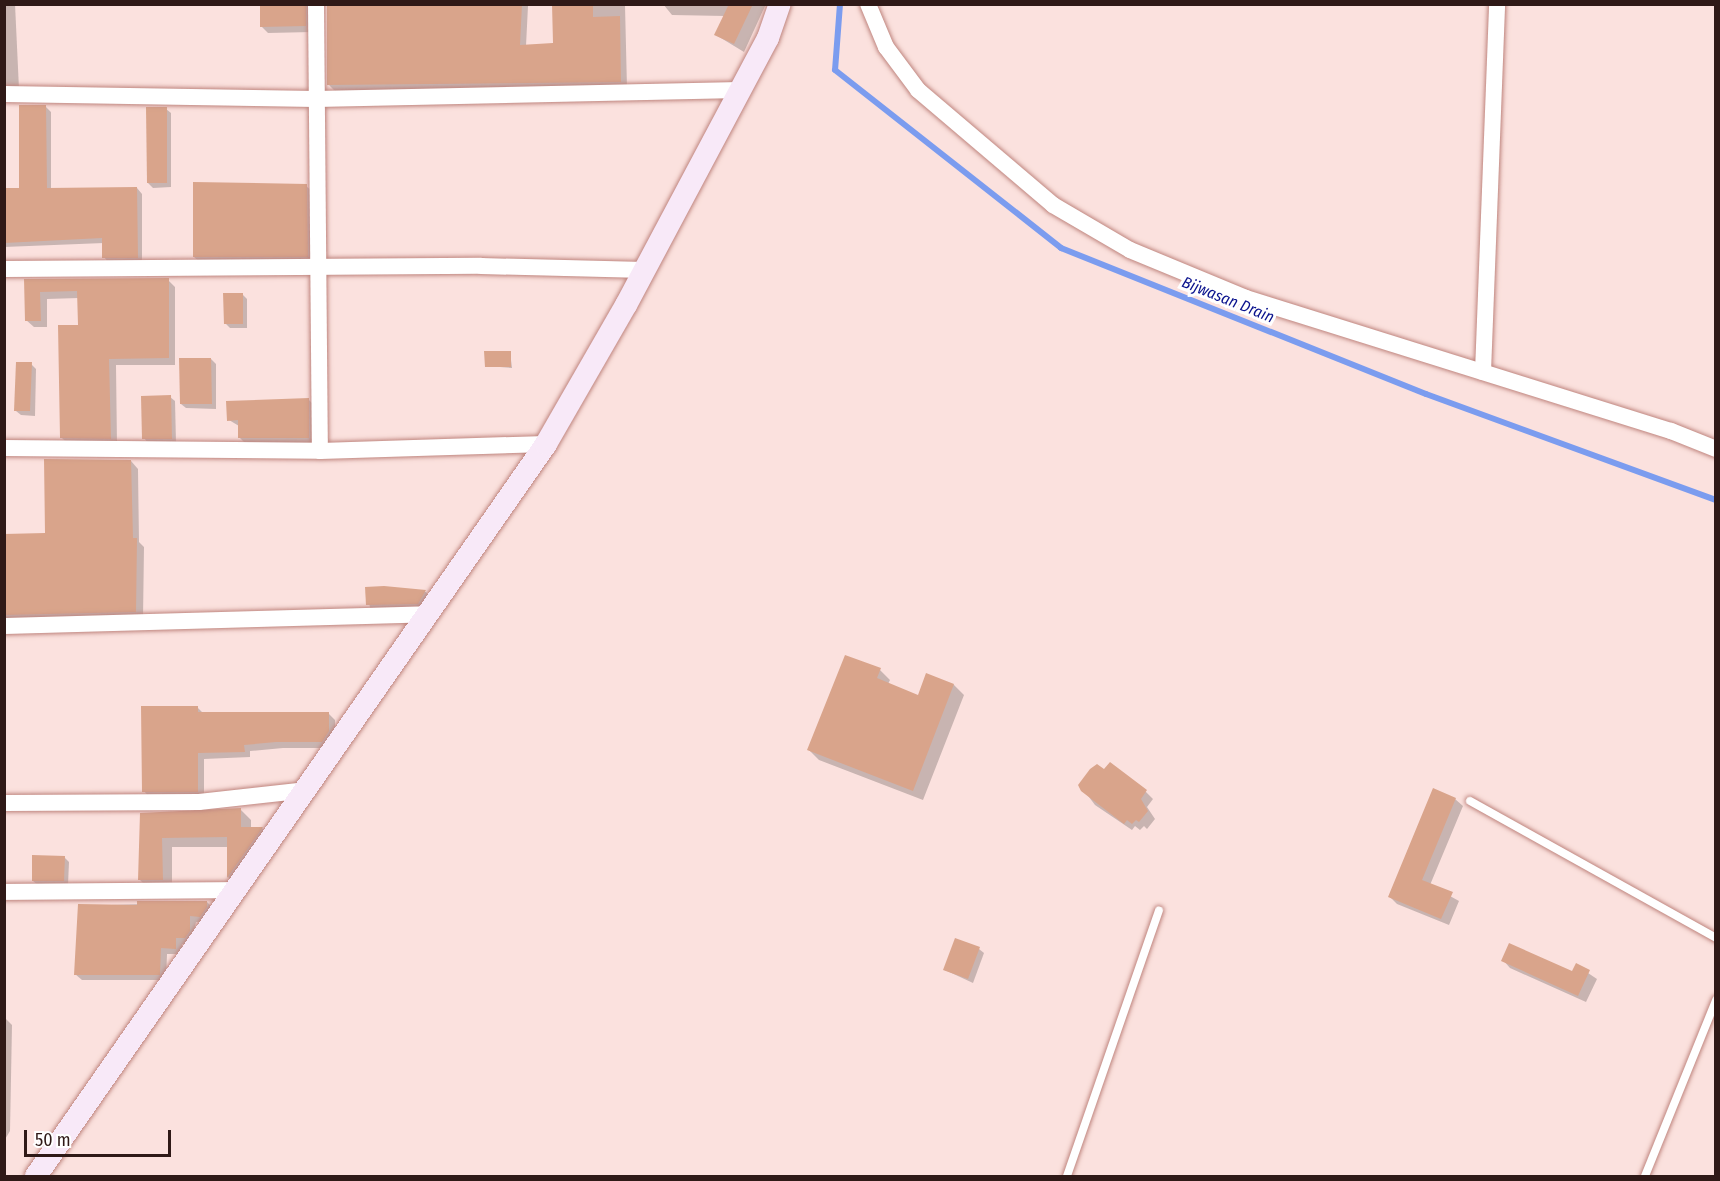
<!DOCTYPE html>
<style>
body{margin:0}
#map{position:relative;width:1720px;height:1181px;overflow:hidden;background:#fbe1de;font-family:"Fira Sans Condensed",sans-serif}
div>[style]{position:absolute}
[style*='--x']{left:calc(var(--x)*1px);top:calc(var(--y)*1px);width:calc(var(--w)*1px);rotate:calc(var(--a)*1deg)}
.shadow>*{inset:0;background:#0003}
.stream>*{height:6px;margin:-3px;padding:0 3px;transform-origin:3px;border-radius:3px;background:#7b9cef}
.building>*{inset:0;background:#d9a48b}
.roads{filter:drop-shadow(0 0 2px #bf857e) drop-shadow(0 0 2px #bf857e)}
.lane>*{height:8px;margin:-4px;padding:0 4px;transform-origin:4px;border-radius:4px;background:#fff}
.street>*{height:16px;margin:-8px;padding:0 8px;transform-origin:8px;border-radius:8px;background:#fff}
.secondary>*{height:22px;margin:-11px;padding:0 11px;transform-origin:11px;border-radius:11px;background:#f8e9f8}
span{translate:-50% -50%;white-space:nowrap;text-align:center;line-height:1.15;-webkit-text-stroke:6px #fff;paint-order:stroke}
.water-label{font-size:16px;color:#0a128d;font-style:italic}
.frame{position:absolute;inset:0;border:6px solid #2f1917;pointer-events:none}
.scale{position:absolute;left:24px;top:1130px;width:147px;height:27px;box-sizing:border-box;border:3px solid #2f1917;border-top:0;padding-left:8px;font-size:18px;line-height:21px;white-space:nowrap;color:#2f1917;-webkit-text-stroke:4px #fff;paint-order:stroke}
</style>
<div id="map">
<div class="shadow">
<i style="clip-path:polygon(4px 4px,15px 4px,19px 89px,4px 89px)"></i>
<i style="clip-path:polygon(262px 4px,316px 4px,312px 32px,268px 33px,262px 27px)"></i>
<i style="clip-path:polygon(evenodd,328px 4px,634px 4px,625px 5px,627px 88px,335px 91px,329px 85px,328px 4px,528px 6px,554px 6px,554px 45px,526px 46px,528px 6px)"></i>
<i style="clip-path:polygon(663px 4px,766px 4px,744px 52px,716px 35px,725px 16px,672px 15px)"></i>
<i style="clip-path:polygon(46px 107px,51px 112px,51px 190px,137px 188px,142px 194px,142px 262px,109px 263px,104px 257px,104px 243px,4px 247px,4px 190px,21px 190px)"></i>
<i style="clip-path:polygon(166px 109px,171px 113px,171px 187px,153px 188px,148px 183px)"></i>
<i style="clip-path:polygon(306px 186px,314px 193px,315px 263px,202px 264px,194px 257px)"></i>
<i style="clip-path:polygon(168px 280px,175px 287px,175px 365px,116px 365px,117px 445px,69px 445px,61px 437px,80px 327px,79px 298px,47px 299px,47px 327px,34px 327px,26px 320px,26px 281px)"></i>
<i style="clip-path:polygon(242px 294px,247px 299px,247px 328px,230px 328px,225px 323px)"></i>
<i style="clip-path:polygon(510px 352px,512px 368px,486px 366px)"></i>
<i style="clip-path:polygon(211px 359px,216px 364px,216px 409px,186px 408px,181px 404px)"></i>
<i style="clip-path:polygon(31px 364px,36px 369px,35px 416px,21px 415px,16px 411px)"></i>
<i style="clip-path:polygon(170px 397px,175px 401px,176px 443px,148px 443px,144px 438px)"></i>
<i style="clip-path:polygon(308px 399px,315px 406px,315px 444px,246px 444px,239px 437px,239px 426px,229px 420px)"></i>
<i style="clip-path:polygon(131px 461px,138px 469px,139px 542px,144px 547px,143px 619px,4px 625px,4px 535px,46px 535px)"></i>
<i style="clip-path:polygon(367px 589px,426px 592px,428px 595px,421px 606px,370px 608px)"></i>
<i style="clip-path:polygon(880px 670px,890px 680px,888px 684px,919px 697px,927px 675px,954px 685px,964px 695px,923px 800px,819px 760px,809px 750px)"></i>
<i style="clip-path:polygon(197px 707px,204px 714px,329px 714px,335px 720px,335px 738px,328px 748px,283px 748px,250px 751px,250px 757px,204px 759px,204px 797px,150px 798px,144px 791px)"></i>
<i style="clip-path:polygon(1080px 785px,1146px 792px,1153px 799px,1147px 807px,1155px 819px,1147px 829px,1144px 826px,1140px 830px,1135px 826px,1132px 830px,1095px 805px)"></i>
<i style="clip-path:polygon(1455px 799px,1463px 806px,1430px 885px,1459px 901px,1449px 925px,1397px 904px,1389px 896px)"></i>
<i style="clip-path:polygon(240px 809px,251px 820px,251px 828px,262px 828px,272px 838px,238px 887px,228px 877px,228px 847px,172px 847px,172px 890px,150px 890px,140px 880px,142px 814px)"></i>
<i style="clip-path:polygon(64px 857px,69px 862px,68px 885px,38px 885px,33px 881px)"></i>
<i style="clip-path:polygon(207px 902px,213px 908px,206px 922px,196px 922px,191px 944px,182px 944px,182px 954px,167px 954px,166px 980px,82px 980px,75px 974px,79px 906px)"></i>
<i style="clip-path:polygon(979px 949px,984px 953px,973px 983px,945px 970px)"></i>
<i style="clip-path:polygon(1503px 960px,1572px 973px,1576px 965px,1597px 979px,1586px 1002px,1510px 968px)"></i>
<i style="clip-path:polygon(4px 1017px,12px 1025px,10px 1131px,4px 1141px)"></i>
</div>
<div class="stream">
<i style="--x:840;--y:4;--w:66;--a:94.3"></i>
<i style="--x:835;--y:70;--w:288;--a:38.2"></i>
<i style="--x:1061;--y:248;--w:393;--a:21.8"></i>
<i style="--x:1426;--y:394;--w:309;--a:20.1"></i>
</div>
<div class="building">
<i style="clip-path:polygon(260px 4px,306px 4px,306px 26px,260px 27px)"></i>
<i style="clip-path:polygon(327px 4px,522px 4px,520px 45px,553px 43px,552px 4px,593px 4px,593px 17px,620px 16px,621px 82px,327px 85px)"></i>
<i style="clip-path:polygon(729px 4px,753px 4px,734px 44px,714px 35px)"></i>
<i style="clip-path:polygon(19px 105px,46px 105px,47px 188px,137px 187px,138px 258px,102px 258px,102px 238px,4px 243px,4px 188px,19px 188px)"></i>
<i style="clip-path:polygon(146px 107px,167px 107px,167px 183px,147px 183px)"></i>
<i style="clip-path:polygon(193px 182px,307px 184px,308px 257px,193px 257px)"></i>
<i style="clip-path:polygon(169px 278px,169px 358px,109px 359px,111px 439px,60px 438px,58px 325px,78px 325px,77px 291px,40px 292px,41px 321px,25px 321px,24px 279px)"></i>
<i style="clip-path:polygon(223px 293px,243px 293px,243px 324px,224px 324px)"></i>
<i style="clip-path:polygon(484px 351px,511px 351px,511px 367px,485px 367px)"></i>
<i style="clip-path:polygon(179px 358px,211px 358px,212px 404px,180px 404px)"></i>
<i style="clip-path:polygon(16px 362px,32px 362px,30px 411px,14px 411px)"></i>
<i style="clip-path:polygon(171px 395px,172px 439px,142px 439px,141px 396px)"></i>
<i style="clip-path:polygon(309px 398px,309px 438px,238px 438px,238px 420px,227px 421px,226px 401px)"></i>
<i style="clip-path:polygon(44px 459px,131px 460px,133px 538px,137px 538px,136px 612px,4px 615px,4px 534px,45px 533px)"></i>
<i style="clip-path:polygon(384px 586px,426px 590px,418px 604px,366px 605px,365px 587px)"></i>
<i style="clip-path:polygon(845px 655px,881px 668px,877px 678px,918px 695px,926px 673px,954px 684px,913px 791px,807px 750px)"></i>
<i style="clip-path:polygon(141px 706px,198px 706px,198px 712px,329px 712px,329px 731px,322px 742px,276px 742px,244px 745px,245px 752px,198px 753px,198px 792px,142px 792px)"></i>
<i style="clip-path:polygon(1110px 762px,1147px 790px,1141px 799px,1148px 811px,1139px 822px,1136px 820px,1132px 824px,1127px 820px,1124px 824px,1081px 791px,1078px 785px,1090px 769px,1097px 764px,1104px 769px)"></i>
<i style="clip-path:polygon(1433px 788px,1456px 798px,1422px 880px,1453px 892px,1441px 919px,1388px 897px)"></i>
<i style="clip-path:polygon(241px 808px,241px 827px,263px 827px,227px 878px,227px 837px,162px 838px,163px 880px,138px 880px,140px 813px)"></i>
<i style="clip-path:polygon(32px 855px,65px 856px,64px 881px,32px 881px)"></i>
<i style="clip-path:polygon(137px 901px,207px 901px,207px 907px,200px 917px,190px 916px,190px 931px,185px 938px,176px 938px,176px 949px,161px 948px,160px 975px,74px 975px,78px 904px,137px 905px)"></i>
<i style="clip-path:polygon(955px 938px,980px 947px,968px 979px,943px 970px)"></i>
<i style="clip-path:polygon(1509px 943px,1572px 971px,1576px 963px,1590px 970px,1578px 996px,1501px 961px)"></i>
</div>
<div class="roads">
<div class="lane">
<i style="--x:1470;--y:801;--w:282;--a:29.1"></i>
<i style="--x:1067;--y:1176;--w:281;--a:-70.9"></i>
<i style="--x:1645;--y:1176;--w:190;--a:-68"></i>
</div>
<div class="street">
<i style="--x:316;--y:4;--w:447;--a:89.5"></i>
<i style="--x:868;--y:4;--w:47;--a:67.3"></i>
<i style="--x:886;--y:47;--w:54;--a:53.3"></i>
<i style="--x:918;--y:90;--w:177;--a:40.4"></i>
<i style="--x:1053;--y:205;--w:89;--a:30.3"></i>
<i style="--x:1130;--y:250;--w:126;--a:22.5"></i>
<i style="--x:1246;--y:298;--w:445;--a:17.4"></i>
<i style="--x:1671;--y:431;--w:48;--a:21.8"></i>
<i style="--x:4;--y:94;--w:312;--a:0.9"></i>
<i style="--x:316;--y:99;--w:424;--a:-1.2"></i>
<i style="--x:4;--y:269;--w:477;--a:-0.4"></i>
<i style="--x:481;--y:266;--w:164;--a:1.4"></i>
<i style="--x:1483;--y:372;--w:368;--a:-87.8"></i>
<i style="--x:4;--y:448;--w:316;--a:0.5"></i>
<i style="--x:320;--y:451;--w:226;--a:-1.8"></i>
<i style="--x:4;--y:626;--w:426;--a:-1.6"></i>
<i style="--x:4;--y:803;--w:195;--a:-0.3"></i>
<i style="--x:199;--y:802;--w:109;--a:-6.3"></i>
<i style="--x:4;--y:892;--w:233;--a:-0.5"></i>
</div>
<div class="secondary">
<i style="--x:36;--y:1176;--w:892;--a:-55.13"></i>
<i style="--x:546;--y:444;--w:160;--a:-60.1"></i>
<i style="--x:626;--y:305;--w:302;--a:-62"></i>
<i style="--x:768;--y:38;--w:36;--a:-71"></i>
</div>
</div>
<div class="water-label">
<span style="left:1228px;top:300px;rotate:22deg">Bijwasan Drain</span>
</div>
<div class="frame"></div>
<div class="scale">50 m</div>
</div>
